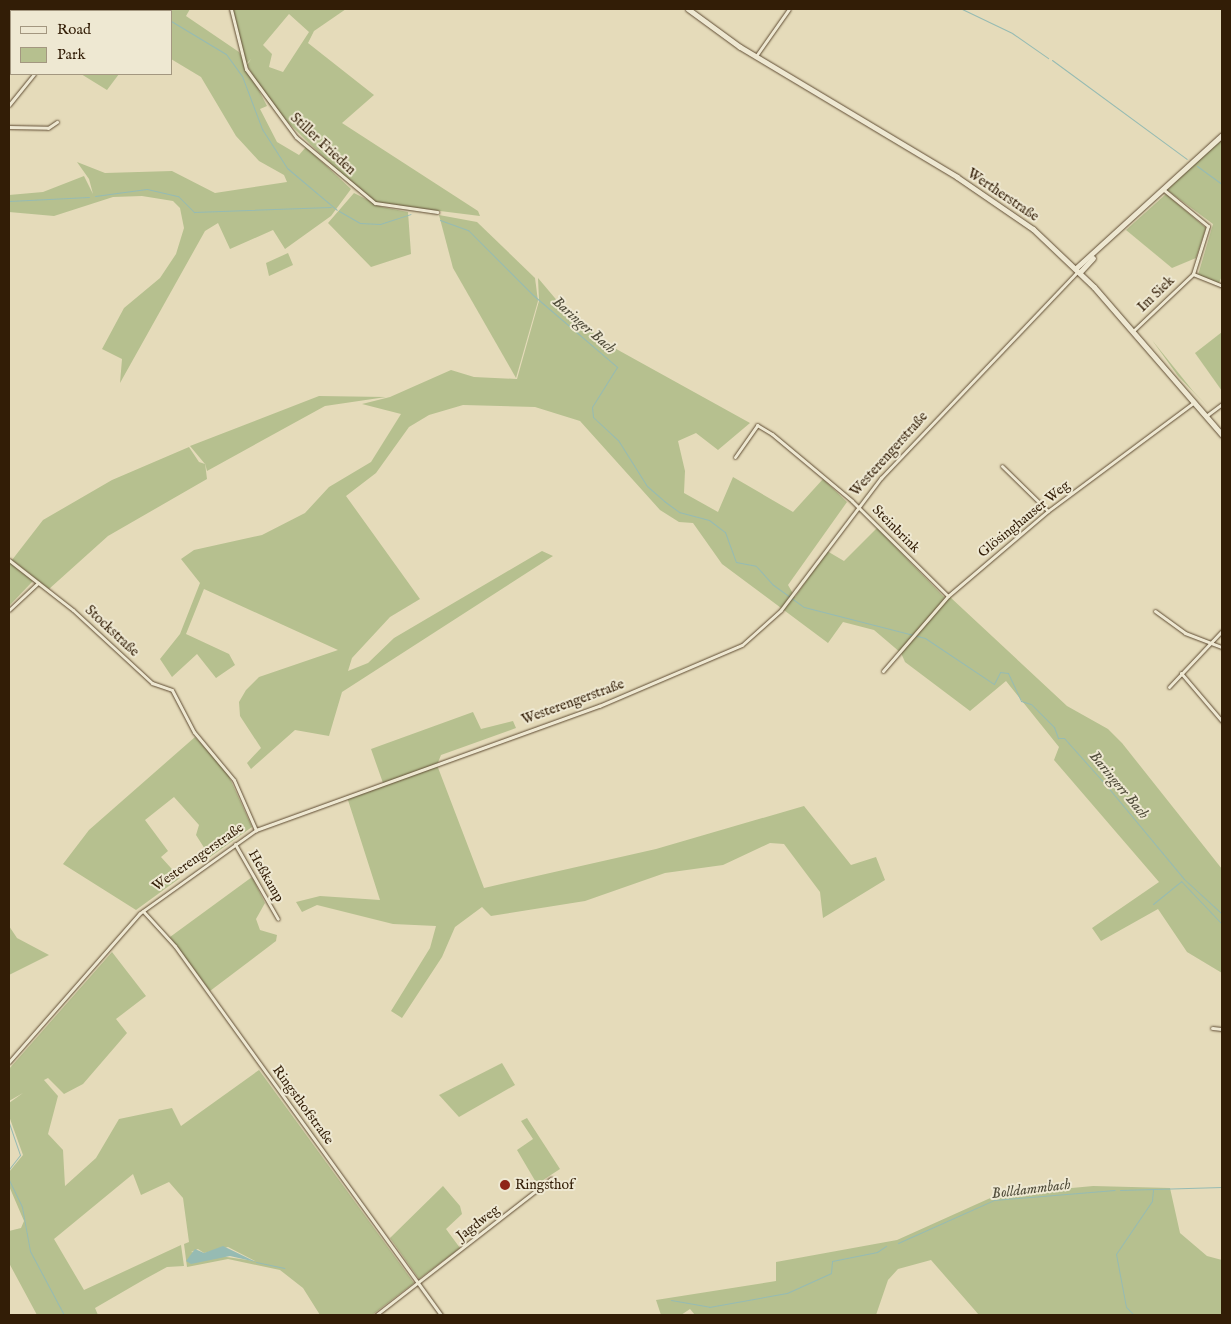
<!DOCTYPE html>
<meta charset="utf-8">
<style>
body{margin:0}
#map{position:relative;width:1231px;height:1324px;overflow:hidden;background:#e5dbba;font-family:"IM FELL English",serif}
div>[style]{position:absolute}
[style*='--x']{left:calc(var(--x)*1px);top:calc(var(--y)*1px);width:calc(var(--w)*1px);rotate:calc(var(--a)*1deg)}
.green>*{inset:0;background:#b6c08f}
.water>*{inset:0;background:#96bbb3}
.stream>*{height:1px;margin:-0.5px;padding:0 0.5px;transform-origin:0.5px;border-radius:0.5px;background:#96bbb3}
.roads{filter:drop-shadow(0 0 1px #5f4c33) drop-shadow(0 0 1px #5f4c33)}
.street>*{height:3px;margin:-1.5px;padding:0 1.5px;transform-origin:1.5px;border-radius:1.5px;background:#eee8d2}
.secondary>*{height:5px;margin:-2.5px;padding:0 2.5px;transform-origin:2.5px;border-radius:2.5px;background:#eee8d2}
.dots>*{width:14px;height:14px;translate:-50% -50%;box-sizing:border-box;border:2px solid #eee8d2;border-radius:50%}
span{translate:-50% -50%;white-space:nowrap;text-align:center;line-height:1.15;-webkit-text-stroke:4px #eee8d2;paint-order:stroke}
.street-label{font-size:14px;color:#321d06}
.poi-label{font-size:14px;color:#321d06}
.left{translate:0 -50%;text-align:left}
.water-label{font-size:15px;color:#504c3a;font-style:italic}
.frame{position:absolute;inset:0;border:10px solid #321d06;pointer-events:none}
.legend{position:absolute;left:10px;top:10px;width:162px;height:65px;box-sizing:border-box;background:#eee8d2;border:1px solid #a39780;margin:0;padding:6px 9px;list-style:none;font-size:15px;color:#321d06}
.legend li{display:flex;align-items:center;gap:10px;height:25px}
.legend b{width:25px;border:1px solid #a39780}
</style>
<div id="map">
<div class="green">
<i style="clip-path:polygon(21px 9px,105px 9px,109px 11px,21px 11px)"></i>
<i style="clip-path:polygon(130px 9px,190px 9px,186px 16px,239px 52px,267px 106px,260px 109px,277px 142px,299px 155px,306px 147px,351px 189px,331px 216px,285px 249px,273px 230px,230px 249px,218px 223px,205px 231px,120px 383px,122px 359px,102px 349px,124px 308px,160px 278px,176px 254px,184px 228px,180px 208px,173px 201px,142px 196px,113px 197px,54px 216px,9px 212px,9px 195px,43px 192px,84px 176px,93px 194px,89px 179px,77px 162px,105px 173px,172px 171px,215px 193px,287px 182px,284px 175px,259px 161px,236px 136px,201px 77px,171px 59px,171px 11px,127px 11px)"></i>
<i style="clip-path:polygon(evenodd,232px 9px,346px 9px,314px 31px,308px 43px,374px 95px,342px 123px,478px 211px,480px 216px,376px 203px,354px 187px,269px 104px,247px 65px,251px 59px,246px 64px,232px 9px,289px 14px,309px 32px,283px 72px,269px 67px,272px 54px,263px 45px,289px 14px)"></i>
<i style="clip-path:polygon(81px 74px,119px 74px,107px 90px)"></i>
<i style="clip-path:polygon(1222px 139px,1222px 276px,1219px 283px,1198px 275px,1213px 224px,1167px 190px)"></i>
<i style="clip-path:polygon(354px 193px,382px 207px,408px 212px,411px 254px,371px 267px,328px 223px)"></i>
<i style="clip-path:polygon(1166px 194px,1206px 228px,1196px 258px,1172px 268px,1126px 230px)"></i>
<i style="clip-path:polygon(439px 215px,477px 222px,535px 278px,538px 301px,516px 378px,453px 268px)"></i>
<i style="clip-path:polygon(288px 253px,293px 265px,269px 276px,266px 263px)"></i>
<i style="clip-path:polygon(538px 278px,565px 310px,609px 345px,750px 423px,718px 450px,696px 433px,678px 441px,685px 471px,684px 493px,718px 512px,733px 477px,793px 512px,823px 479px,847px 502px,788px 585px,795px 597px,827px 551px,844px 561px,877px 528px,945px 598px,931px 615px,950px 597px,1067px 706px,1108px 729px,1122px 743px,1222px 869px,1222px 973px,1187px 952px,1158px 909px,1101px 941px,1092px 928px,1159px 882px,1054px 760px,1059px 747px,1006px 681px,970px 711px,905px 662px,901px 653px,874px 630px,843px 622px,828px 643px,722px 564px,693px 523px,679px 522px,660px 510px,580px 421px,535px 407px,463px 405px,429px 415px,409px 427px,376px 473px,346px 496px,420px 599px,390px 617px,352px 658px,348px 671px,368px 663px,394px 638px,542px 551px,553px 556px,342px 692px,329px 736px,295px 730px,251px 769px,247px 763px,261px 748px,240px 716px,239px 702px,246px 690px,259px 677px,338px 650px,204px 589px,186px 634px,229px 654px,235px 665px,216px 678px,197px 654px,172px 677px,160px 659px,180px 634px,200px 583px,181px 559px,194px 550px,262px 535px,305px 513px,329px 487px,371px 462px,401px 414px,362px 404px,390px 397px,451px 370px,474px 377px,517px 379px,539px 301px)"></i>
<i style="clip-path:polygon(1222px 332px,1222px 391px,1195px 353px)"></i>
<i style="clip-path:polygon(1152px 340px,1193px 391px,1209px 408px,1178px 376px)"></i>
<i style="clip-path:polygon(319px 396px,386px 397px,325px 406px,207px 471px,205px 463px,207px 479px,108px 536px,49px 589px,12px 560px,43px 520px,112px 480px,189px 447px,199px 462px,205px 464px,190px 446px)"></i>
<i style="clip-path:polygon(9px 562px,33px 581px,9px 606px)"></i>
<i style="clip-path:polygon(473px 712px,481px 729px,513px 721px,516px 728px,441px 755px,437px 765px,484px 888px,656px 849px,804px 806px,851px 865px,876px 857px,885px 880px,823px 918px,820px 892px,784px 844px,770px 843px,723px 865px,665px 873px,585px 901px,491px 916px,482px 907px,455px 927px,442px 957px,402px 1018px,391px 1011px,430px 948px,436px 926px,393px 924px,317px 905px,302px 912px,296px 902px,320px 896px,380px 900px,347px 797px,383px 783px,371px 749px)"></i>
<i style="clip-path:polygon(195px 737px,227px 772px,252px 827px,210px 857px,196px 835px,199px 825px,174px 797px,145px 820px,168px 851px,161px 857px,180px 878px,136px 910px,63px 864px,89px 830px)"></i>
<i style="clip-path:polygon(252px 877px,265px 903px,256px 919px,260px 930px,277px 935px,276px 941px,210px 991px,170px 937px)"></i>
<i style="clip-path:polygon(9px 926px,17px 938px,49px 955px,9px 975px)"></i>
<i style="clip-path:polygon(evenodd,112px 952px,146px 996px,116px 1019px,127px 1033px,83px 1084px,64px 1094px,48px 1078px,44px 1080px,58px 1096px,48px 1134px,63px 1150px,65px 1186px,96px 1158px,119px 1119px,172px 1108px,181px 1126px,259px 1070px,414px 1283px,372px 1315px,320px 1315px,303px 1288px,280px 1270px,228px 1259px,187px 1267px,184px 1244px,189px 1242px,183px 1198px,169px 1182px,141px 1195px,133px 1174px,54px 1239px,84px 1290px,181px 1245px,184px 1266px,167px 1267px,145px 1279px,95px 1308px,98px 1315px,37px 1315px,9px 1263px,9px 1231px,21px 1228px,24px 1221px,9px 1186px,9px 1172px,23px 1155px,9px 1116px,9px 1103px,23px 1093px,9px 1101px,9px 1069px,112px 952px,228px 1247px,255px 1261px,191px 1252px,198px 1249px,204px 1253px,228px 1247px)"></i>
<i style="clip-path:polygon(502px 1063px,515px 1085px,459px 1117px,439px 1095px)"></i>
<i style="clip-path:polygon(527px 1118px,560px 1169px,537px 1184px,517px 1150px,533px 1139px,521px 1121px)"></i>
<i style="clip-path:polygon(443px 1186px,460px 1206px,462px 1214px,446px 1229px,460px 1248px,419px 1279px,390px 1238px)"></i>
<i style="clip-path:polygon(1093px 1186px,1170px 1188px,1180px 1233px,1207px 1256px,1222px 1260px,1222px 1315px,979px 1315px,931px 1260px,898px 1269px,888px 1280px,876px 1315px,695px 1315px,690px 1309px,681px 1315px,661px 1315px,656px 1300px,776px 1281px,776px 1262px,897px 1240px,997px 1195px)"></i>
</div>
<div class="water">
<i style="clip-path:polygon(223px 1246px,256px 1262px,230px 1256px,191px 1264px,186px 1261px,195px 1249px,204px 1253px)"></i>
</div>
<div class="stream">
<i style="--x:101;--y:9;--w:8;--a:14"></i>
<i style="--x:962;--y:9;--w:55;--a:25.6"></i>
<i style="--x:1012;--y:33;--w:44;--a:34.8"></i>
<i style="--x:171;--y:21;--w:64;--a:31"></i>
<i style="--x:226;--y:54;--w:27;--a:54"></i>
<i style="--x:242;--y:76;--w:57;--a:69.3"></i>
<i style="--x:262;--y:129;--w:46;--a:57.3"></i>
<i style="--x:287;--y:168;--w:65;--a:40"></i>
<i style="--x:1052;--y:60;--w:167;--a:36.3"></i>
<i style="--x:1197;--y:166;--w:31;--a:36"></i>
<i style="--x:95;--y:196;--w:52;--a:-7.7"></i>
<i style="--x:147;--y:189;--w:32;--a:13"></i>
<i style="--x:178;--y:196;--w:23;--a:45"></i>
<i style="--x:194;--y:212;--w:137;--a:-2.1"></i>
<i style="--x:9;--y:201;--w:80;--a:-2.9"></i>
<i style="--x:339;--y:211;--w:24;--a:30"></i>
<i style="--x:360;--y:223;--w:20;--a:3"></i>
<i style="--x:380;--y:224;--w:32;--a:-18"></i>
<i style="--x:440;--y:220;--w:30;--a:20"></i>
<i style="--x:468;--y:230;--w:92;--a:45"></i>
<i style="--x:533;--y:295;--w:111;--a:40.6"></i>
<i style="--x:617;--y:367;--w:47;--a:122"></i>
<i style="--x:592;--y:407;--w:10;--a:84"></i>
<i style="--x:593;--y:417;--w:34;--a:43"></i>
<i style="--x:618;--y:440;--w:54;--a:57.8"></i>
<i style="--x:647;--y:486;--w:23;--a:41"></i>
<i style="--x:664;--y:501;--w:19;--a:36"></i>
<i style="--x:679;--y:512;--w:31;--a:15"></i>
<i style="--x:709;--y:520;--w:20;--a:37"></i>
<i style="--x:725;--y:532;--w:32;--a:70"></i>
<i style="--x:736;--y:562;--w:20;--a:11"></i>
<i style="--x:756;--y:566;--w:24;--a:48"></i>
<i style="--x:772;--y:584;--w:39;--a:36"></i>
<i style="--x:804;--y:607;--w:125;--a:14.4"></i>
<i style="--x:925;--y:638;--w:83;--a:33.7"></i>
<i style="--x:994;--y:684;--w:13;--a:-63"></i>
<i style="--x:1000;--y:672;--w:8;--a:7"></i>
<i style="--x:1008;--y:673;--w:31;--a:65"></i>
<i style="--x:1021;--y:701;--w:10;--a:17"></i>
<i style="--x:1031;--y:704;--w:33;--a:45"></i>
<i style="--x:1054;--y:727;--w:12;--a:70"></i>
<i style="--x:1058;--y:738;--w:6;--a:0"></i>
<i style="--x:1064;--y:738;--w:63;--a:48.2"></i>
<i style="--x:1106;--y:785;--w:122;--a:50.3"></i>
<i style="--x:1184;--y:879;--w:52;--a:42.6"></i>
<i style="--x:1153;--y:904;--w:36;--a:-39"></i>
<i style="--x:1181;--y:881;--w:59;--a:46.4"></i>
<i style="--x:9;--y:1123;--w:34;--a:71"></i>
<i style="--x:20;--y:1155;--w:18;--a:128"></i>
<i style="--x:9;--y:1180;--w:30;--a:64"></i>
<i style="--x:22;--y:1207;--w:45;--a:79.7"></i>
<i style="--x:30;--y:1251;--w:72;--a:62"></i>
<i style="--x:1120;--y:1190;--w:102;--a:-1.7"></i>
<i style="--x:898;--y:1243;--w:105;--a:-24.1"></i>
<i style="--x:994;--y:1200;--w:121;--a:-4.7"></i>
<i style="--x:256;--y:1262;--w:29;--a:12"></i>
<i style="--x:671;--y:1300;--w:39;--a:10"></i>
<i style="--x:709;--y:1307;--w:79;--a:-10.2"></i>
<i style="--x:787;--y:1293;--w:48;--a:-24.4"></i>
<i style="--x:831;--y:1273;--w:12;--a:-85"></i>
<i style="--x:832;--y:1261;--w:46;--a:-11.3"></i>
<i style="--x:877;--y:1252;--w:11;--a:-34"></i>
<i style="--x:1134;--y:1315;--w:11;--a:-135"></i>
<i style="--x:1126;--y:1307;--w:54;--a:-100.7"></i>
<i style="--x:1116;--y:1254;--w:64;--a:-55.8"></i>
<i style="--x:1152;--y:1201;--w:12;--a:-85"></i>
</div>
<div class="roads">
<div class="street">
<i style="--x:231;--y:9;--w:62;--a:76"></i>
<i style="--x:246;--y:69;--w:84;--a:53.7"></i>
<i style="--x:296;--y:137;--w:103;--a:39.9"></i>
<i style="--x:375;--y:203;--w:63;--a:8.3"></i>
<i style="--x:19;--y:11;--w:2;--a:-90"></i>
<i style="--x:756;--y:56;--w:57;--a:-54.9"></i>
<i style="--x:9;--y:105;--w:40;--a:-51"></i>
<i style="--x:9;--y:127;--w:39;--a:1"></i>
<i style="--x:48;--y:128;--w:11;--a:-34"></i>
<i style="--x:1164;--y:190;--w:57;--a:39.3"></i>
<i style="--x:1208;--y:226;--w:50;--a:107.4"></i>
<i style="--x:1133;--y:331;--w:83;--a:-43.5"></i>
<i style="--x:1193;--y:274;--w:31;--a:22"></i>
<i style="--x:1206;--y:416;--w:20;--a:-37"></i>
<i style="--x:735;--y:457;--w:39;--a:-55"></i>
<i style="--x:757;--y:425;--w:17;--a:31"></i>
<i style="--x:772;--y:434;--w:104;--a:39.9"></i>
<i style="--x:852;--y:501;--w:135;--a:44.7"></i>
<i style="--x:1002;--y:466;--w:64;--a:44.4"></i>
<i style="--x:9;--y:560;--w:81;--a:38"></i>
<i style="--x:73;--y:610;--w:108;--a:42.7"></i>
<i style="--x:152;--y:683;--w:21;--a:19"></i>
<i style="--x:172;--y:690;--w:47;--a:62.4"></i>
<i style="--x:194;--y:732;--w:62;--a:50.2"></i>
<i style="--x:234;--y:780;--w:55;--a:66.3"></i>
<i style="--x:9;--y:610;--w:40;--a:-43"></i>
<i style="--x:1155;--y:611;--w:37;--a:36"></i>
<i style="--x:1185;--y:633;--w:40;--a:21"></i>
<i style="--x:883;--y:671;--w:99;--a:-49.1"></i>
<i style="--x:948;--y:596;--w:131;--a:-40.4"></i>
<i style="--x:1048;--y:511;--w:181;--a:-36.7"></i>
<i style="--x:1181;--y:673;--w:63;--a:49.5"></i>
<i style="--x:1169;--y:687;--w:77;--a:-46.6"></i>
<i style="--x:235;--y:844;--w:86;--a:60.2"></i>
<i style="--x:143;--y:911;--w:47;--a:47.6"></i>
<i style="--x:175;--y:946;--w:455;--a:54.2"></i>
<i style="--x:1212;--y:1028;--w:10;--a:6"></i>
<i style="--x:9;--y:1062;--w:198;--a:-48.7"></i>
<i style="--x:140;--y:913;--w:143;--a:-35.6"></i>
<i style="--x:256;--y:830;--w:365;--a:-19.9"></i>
<i style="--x:599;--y:706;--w:155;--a:-23.1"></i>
<i style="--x:742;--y:645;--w:52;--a:-41.9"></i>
<i style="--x:781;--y:610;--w:166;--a:-52.9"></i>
<i style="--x:881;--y:478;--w:286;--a:-46.4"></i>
<i style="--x:376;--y:1315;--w:222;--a:-37.9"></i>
</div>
<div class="secondary">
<i style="--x:688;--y:9;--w:64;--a:36.2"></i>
<i style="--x:740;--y:47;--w:253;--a:30.9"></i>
<i style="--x:957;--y:177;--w:92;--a:34.4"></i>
<i style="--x:1033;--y:229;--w:84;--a:43.6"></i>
<i style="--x:1094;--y:287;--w:196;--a:49.1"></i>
<i style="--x:1076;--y:268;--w:197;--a:-42.3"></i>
<i style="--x:1080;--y:272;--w:19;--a:-47"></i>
</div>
</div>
<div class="dots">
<i style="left:505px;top:1185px;background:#8f2418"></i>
</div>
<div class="street-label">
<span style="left:323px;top:144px;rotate:43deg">Stiller Frieden</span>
<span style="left:1003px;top:195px;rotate:34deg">Wertherstraße</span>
<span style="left:1156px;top:294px;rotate:-44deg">Im Siek</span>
<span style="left:889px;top:454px;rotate:-48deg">Westerengerstraße</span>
<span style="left:1024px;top:519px;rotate:-39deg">Glösinghauser Weg</span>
<span style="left:896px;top:529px;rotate:45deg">Steinbrink</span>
<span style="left:112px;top:631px;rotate:43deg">Stockstraße</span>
<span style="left:573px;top:702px;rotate:-20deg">Westerengerstraße</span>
<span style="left:198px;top:857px;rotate:-35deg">Westerengerstraße</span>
<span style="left:266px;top:876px;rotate:60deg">Heßkamp</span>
<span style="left:303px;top:1105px;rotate:54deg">Ringsthofstraße</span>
<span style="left:478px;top:1223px;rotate:-37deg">Jagdweg</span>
</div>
<div class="poi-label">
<span class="left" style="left:515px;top:1185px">Ringsthof</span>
</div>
<div class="water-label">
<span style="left:584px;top:325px;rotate:41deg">Baringer Bach</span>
<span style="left:1119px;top:785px;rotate:50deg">Baringerr Bach</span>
<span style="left:1031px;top:1189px;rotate:-7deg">Bolldammbach</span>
</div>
<div class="frame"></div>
<ul class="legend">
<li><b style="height:6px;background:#eee8d2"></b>Road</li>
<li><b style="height:14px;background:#b6c08f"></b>Park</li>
</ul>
</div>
